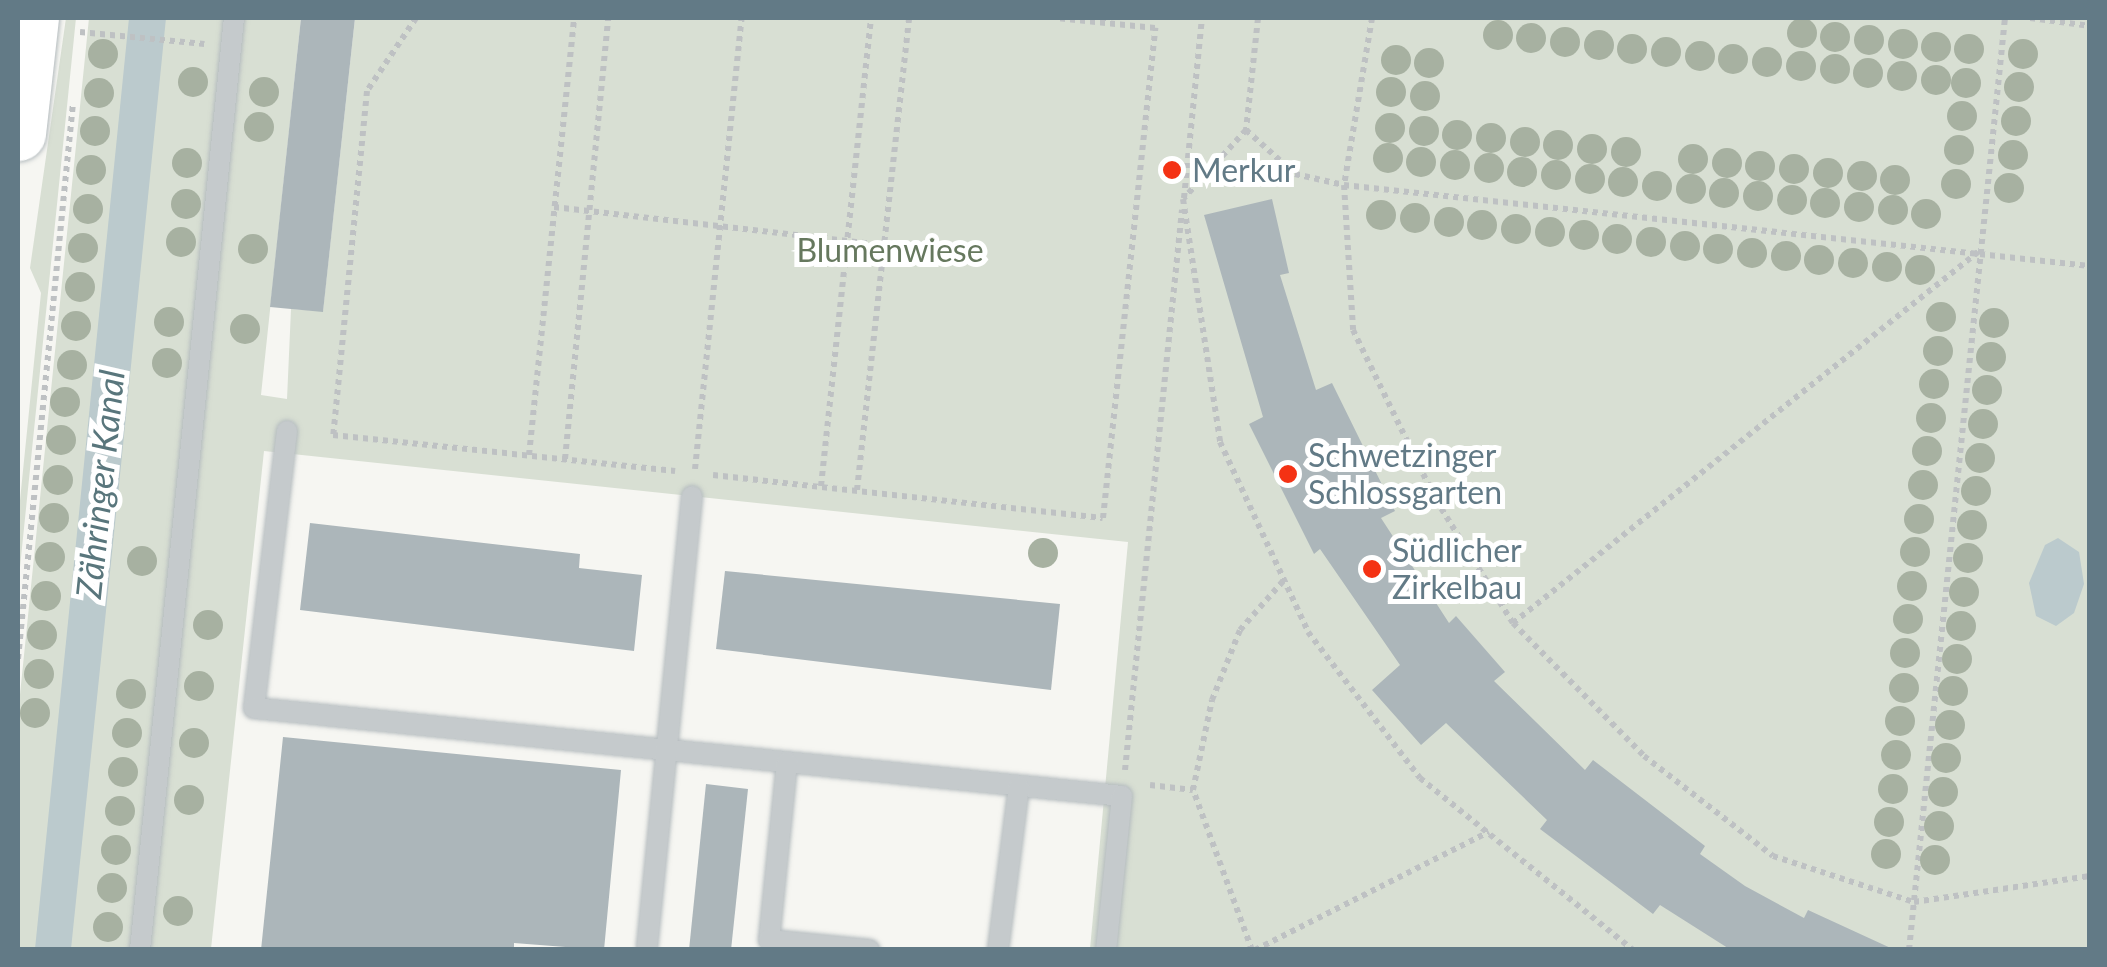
<!DOCTYPE html>
<meta charset="utf-8">
<style>
body{margin:0}
#map{position:relative;width:2107px;height:967px;overflow:hidden;background:#f6f6f2;font-family:Lato,sans-serif}
div>[style]{position:absolute}
[style*='--x']{left:calc(var(--x)*1px);top:calc(var(--y)*1px);width:calc(var(--w)*1px);rotate:calc(var(--a)*1deg)}
.green>*{inset:0;background:#d8dfd3}
.water>*{inset:0;background:#bbcacd}
.building>*{inset:0;background:#acb6ba}
.path>*{height:6px;margin-top:-3px;transform-origin:0;background:repeating-linear-gradient(90deg,#bec1c3 0 5px,transparent 0 10px)}
.roads{filter:drop-shadow(0 0 2px #b5bcbf) drop-shadow(0 0 2px #b5bcbf)}
.lane>*{height:20px;margin:-10px;padding:0 10px;transform-origin:10px;border-radius:10px;background:#c5cacc}
.secondary>*{height:55px;margin:-27.5px;padding:0 27.5px;transform-origin:27.5px;border-radius:27.5px;background:#fff}
.trees>*{width:30px;height:30px;margin:-15px;border-radius:50%;background:#a7b1a1}
.dots>*{width:28px;height:28px;translate:-50% -50%;box-sizing:border-box;border:5px solid #fff;border-radius:50%}
span{translate:-50% -50%;white-space:nowrap;text-align:center;line-height:1.15;-webkit-text-stroke:10px #fff;paint-order:stroke}
.poi-label{font-size:32px;color:#627a86}
.left{translate:0 -50%;text-align:left}
.park-label{font-size:32px;color:#66785e}
.water-label{font-size:35px;color:#59767c;font-style:italic}
.frame{position:absolute;inset:0;border:20px solid #627a86;pointer-events:none}
</style>
<div id="map">
<div class="green">
<i style="clip-path:polygon(66px 18px,76px 18px,18px 587px,18px 520px,41px 293px,30px 268px)"></i>
<i style="clip-path:polygon(89px 18px,301px 18px,261px 395px,287px 399px,291px 309px,323px 311px,355px 18px,2089px 18px,2089px 949px,1090px 949px,1128px 542px,264px 451px,211px 949px,18px 950px,18px 714px)"></i>
</div>
<div class="water">
<i style="clip-path:polygon(129px 18px,166px 18px,118px 495px,71px 949px,35px 949px)"></i>
<i style="clip-path:polygon(2058px 538px,2079px 552px,2084px 584px,2074px 613px,2056px 626px,2036px 616px,2029px 583px,2045px 545px)"></i>
</div>
<div class="building">
<i style="clip-path:polygon(301px 18px,355px 18px,323px 312px,270px 307px)"></i>
<i style="clip-path:polygon(1272px 199px,1289px 273px,1280px 275px,1316px 390px,1332px 383px,1395px 511px,1381px 518px,1449px 623px,1456px 616px,1505px 672px,1494px 681px,1585px 770px,1593px 760px,1705px 846px,1700px 854px,1745px 886px,1804px 918px,1808px 910px,1895px 950px,1731px 950px,1660px 905px,1653px 914px,1540px 829px,1547px 820px,1446px 723px,1421px 745px,1372px 690px,1400px 665px,1320px 549px,1314px 554px,1249px 424px,1263px 417px,1204px 215px)"></i>
<i style="clip-path:polygon(310px 523px,580px 554px,579px 568px,642px 575px,634px 651px,300px 610px)"></i>
<i style="clip-path:polygon(725px 571px,1060px 604px,1051px 690px,716px 649px)"></i>
<i style="clip-path:polygon(283px 737px,621px 770px,604px 950px,514px 943px,514px 950px,261px 950px)"></i>
<i style="clip-path:polygon(706px 784px,748px 789px,731px 950px,689px 950px)"></i>
</div>
<div class="path">
<i style="--x:416;--y:18;--w:88;--a:123.9"></i>
<i style="--x:367;--y:91;--w:346;--a:95.6"></i>
<i style="--x:333;--y:435;--w:344;--a:6"></i>
<i style="--x:1258;--y:18;--w:113;--a:96.1"></i>
<i style="--x:1246;--y:130;--w:66;--a:41.9"></i>
<i style="--x:1295;--y:174;--w:50;--a:12.7"></i>
<i style="--x:1344;--y:185;--w:750;--a:6.2"></i>
<i style="--x:1372;--y:18;--w:169;--a:99.5"></i>
<i style="--x:1344;--y:185;--w:145;--a:86.4"></i>
<i style="--x:1353;--y:330;--w:189;--a:64"></i>
<i style="--x:1436;--y:500;--w:145;--a:58"></i>
<i style="--x:1513;--y:623;--w:187;--a:45.4"></i>
<i style="--x:1644;--y:756;--w:163;--a:37.8"></i>
<i style="--x:1773;--y:856;--w:148;--a:18.1"></i>
<i style="--x:1914;--y:902;--w:178;--a:-8.4"></i>
<i style="--x:2030;--y:18;--w:61;--a:7.6"></i>
<i style="--x:80;--y:32;--w:125;--a:5.5"></i>
<i style="--x:1246;--y:130;--w:93;--a:132.4"></i>
<i style="--x:1183;--y:199;--w:246;--a:81.3"></i>
<i style="--x:1220;--y:442;--w:209;--a:65.1"></i>
<i style="--x:1308;--y:632;--w:184;--a:52.5"></i>
<i style="--x:1420;--y:778;--w:274;--a:38.9"></i>
<i style="--x:1184;--y:198;--w:181;--a:-84.3"></i>
<i style="--x:554;--y:207;--w:332;--a:6.6"></i>
<i style="--x:529;--y:455;--w:439;--a:-84.1"></i>
<i style="--x:565;--y:459;--w:443;--a:-84.4"></i>
<i style="--x:695;--y:469;--w:453;--a:-84.1"></i>
<i style="--x:713;--y:475;--w:392;--a:6.3"></i>
<i style="--x:1103;--y:518;--w:493;--a:-83.9"></i>
<i style="--x:1155;--y:28;--w:99;--a:-174.2"></i>
<i style="--x:821;--y:486;--w:471;--a:-83.9"></i>
<i style="--x:857;--y:490;--w:475;--a:-83.7"></i>
<i style="--x:1513;--y:623;--w:595;--a:-38.58"></i>
<i style="--x:18;--y:659;--w:559;--a:-84.35"></i>
<i style="--x:1125;--y:770;--w:563;--a:-84.19"></i>
<i style="--x:1150;--y:785;--w:43;--a:6.6"></i>
<i style="--x:1252;--y:950;--w:171;--a:-110.2"></i>
<i style="--x:1193;--y:790;--w:92;--a:-78.1"></i>
<i style="--x:1212;--y:700;--w:75;--a:-68.2"></i>
<i style="--x:1240;--y:630;--w:67;--a:-48.7"></i>
<i style="--x:1255;--y:950;--w:262;--a:-26.8"></i>
<i style="--x:1909;--y:950;--w:937;--a:-84.12"></i>
</div>
<div class="roads">
<div class="lane">
<i style="--x:287;--y:431;--w:279;--a:96.8"></i>
<i style="--x:254;--y:708;--w:872;--a:5.79"></i>
<i style="--x:1122;--y:796;--w:155;--a:95.9"></i>
<i style="--x:787;--y:763;--w:178;--a:95.8"></i>
<i style="--x:769;--y:940;--w:101;--a:5.7"></i>
<i style="--x:647;--y:947;--w:453;--a:-84.3"></i>
<i style="--x:140;--y:950;--w:937;--a:-84.24"></i>
<i style="--x:998;--y:950;--w:164;--a:-82.7"></i>
</div>
<div class="secondary">
<i style="--x:18;--y:133;--w:116;--a:-83.6"></i>
</div>
</div>
<div class="trees">
<i style="left:1802px;top:33px"></i>
<i style="left:1498px;top:35px"></i>
<i style="left:1835px;top:37px"></i>
<i style="left:1531px;top:38px"></i>
<i style="left:1869px;top:40px"></i>
<i style="left:1565px;top:42px"></i>
<i style="left:1903px;top:44px"></i>
<i style="left:1599px;top:45px"></i>
<i style="left:1936px;top:47px"></i>
<i style="left:1632px;top:49px"></i>
<i style="left:1969px;top:49px"></i>
<i style="left:1666px;top:52px"></i>
<i style="left:103px;top:54px"></i>
<i style="left:2023px;top:54px"></i>
<i style="left:1700px;top:56px"></i>
<i style="left:1733px;top:59px"></i>
<i style="left:1396px;top:60px"></i>
<i style="left:1767px;top:62px"></i>
<i style="left:1429px;top:63px"></i>
<i style="left:1801px;top:66px"></i>
<i style="left:1835px;top:69px"></i>
<i style="left:1868px;top:73px"></i>
<i style="left:1902px;top:76px"></i>
<i style="left:1936px;top:80px"></i>
<i style="left:193px;top:82px"></i>
<i style="left:1966px;top:83px"></i>
<i style="left:2019px;top:87px"></i>
<i style="left:264px;top:92px"></i>
<i style="left:1391px;top:92px"></i>
<i style="left:99px;top:93px"></i>
<i style="left:1425px;top:96px"></i>
<i style="left:1962px;top:116px"></i>
<i style="left:2016px;top:121px"></i>
<i style="left:259px;top:127px"></i>
<i style="left:1390px;top:128px"></i>
<i style="left:95px;top:131px"></i>
<i style="left:1424px;top:131px"></i>
<i style="left:1457px;top:135px"></i>
<i style="left:1491px;top:138px"></i>
<i style="left:1525px;top:142px"></i>
<i style="left:1558px;top:145px"></i>
<i style="left:1592px;top:149px"></i>
<i style="left:1959px;top:150px"></i>
<i style="left:1626px;top:152px"></i>
<i style="left:2013px;top:155px"></i>
<i style="left:1388px;top:158px"></i>
<i style="left:1693px;top:159px"></i>
<i style="left:1421px;top:162px"></i>
<i style="left:187px;top:163px"></i>
<i style="left:1727px;top:163px"></i>
<i style="left:1455px;top:165px"></i>
<i style="left:1760px;top:166px"></i>
<i style="left:1489px;top:168px"></i>
<i style="left:1794px;top:169px"></i>
<i style="left:91px;top:170px"></i>
<i style="left:1522px;top:172px"></i>
<i style="left:1828px;top:173px"></i>
<i style="left:1556px;top:175px"></i>
<i style="left:1862px;top:176px"></i>
<i style="left:1590px;top:179px"></i>
<i style="left:1895px;top:180px"></i>
<i style="left:1623px;top:182px"></i>
<i style="left:1956px;top:184px"></i>
<i style="left:1657px;top:186px"></i>
<i style="left:2009px;top:188px"></i>
<i style="left:1691px;top:189px"></i>
<i style="left:1724px;top:193px"></i>
<i style="left:1758px;top:196px"></i>
<i style="left:1792px;top:200px"></i>
<i style="left:1825px;top:203px"></i>
<i style="left:186px;top:204px"></i>
<i style="left:1859px;top:207px"></i>
<i style="left:88px;top:209px"></i>
<i style="left:1893px;top:210px"></i>
<i style="left:1926px;top:214px"></i>
<i style="left:1381px;top:215px"></i>
<i style="left:1415px;top:218px"></i>
<i style="left:1449px;top:222px"></i>
<i style="left:1482px;top:225px"></i>
<i style="left:1516px;top:229px"></i>
<i style="left:1550px;top:232px"></i>
<i style="left:1584px;top:235px"></i>
<i style="left:1617px;top:239px"></i>
<i style="left:181px;top:242px"></i>
<i style="left:1651px;top:242px"></i>
<i style="left:1685px;top:246px"></i>
<i style="left:83px;top:248px"></i>
<i style="left:253px;top:249px"></i>
<i style="left:1718px;top:249px"></i>
<i style="left:1752px;top:253px"></i>
<i style="left:1786px;top:256px"></i>
<i style="left:1819px;top:260px"></i>
<i style="left:1853px;top:263px"></i>
<i style="left:1887px;top:267px"></i>
<i style="left:1920px;top:270px"></i>
<i style="left:80px;top:287px"></i>
<i style="left:1941px;top:317px"></i>
<i style="left:169px;top:322px"></i>
<i style="left:1994px;top:323px"></i>
<i style="left:76px;top:326px"></i>
<i style="left:245px;top:329px"></i>
<i style="left:1938px;top:351px"></i>
<i style="left:1991px;top:357px"></i>
<i style="left:167px;top:363px"></i>
<i style="left:72px;top:365px"></i>
<i style="left:1934px;top:384px"></i>
<i style="left:1987px;top:390px"></i>
<i style="left:65px;top:402px"></i>
<i style="left:1931px;top:418px"></i>
<i style="left:1983px;top:424px"></i>
<i style="left:61px;top:440px"></i>
<i style="left:1927px;top:451px"></i>
<i style="left:1980px;top:458px"></i>
<i style="left:58px;top:480px"></i>
<i style="left:1923px;top:485px"></i>
<i style="left:1976px;top:491px"></i>
<i style="left:54px;top:518px"></i>
<i style="left:1919px;top:519px"></i>
<i style="left:1972px;top:525px"></i>
<i style="left:1915px;top:552px"></i>
<i style="left:1043px;top:553px"></i>
<i style="left:50px;top:557px"></i>
<i style="left:1968px;top:558px"></i>
<i style="left:142px;top:561px"></i>
<i style="left:1912px;top:586px"></i>
<i style="left:1964px;top:592px"></i>
<i style="left:46px;top:596px"></i>
<i style="left:1908px;top:619px"></i>
<i style="left:208px;top:625px"></i>
<i style="left:1961px;top:626px"></i>
<i style="left:42px;top:635px"></i>
<i style="left:1905px;top:653px"></i>
<i style="left:1957px;top:659px"></i>
<i style="left:39px;top:674px"></i>
<i style="left:199px;top:686px"></i>
<i style="left:1904px;top:688px"></i>
<i style="left:1953px;top:691px"></i>
<i style="left:131px;top:694px"></i>
<i style="left:35px;top:713px"></i>
<i style="left:1900px;top:721px"></i>
<i style="left:1950px;top:725px"></i>
<i style="left:127px;top:733px"></i>
<i style="left:194px;top:743px"></i>
<i style="left:1896px;top:755px"></i>
<i style="left:1946px;top:758px"></i>
<i style="left:123px;top:772px"></i>
<i style="left:1893px;top:789px"></i>
<i style="left:1943px;top:792px"></i>
<i style="left:189px;top:800px"></i>
<i style="left:120px;top:811px"></i>
<i style="left:1889px;top:822px"></i>
<i style="left:1939px;top:826px"></i>
<i style="left:116px;top:850px"></i>
<i style="left:1886px;top:854px"></i>
<i style="left:1935px;top:860px"></i>
<i style="left:112px;top:888px"></i>
<i style="left:178px;top:911px"></i>
<i style="left:108px;top:927px"></i>
</div>
<div class="dots">
<i style="left:1172px;top:170px;background:#f43214"></i>
<i style="left:1288px;top:474px;background:#f43214"></i>
<i style="left:1372px;top:569px;background:#f43214"></i>
</div>
<div class="poi-label">
<span class="left" style="left:1192px;top:170px">Merkur</span>
<span class="left" style="left:1308px;top:474px">Schwetzinger<br>Schlossgarten</span>
<span class="left" style="left:1392px;top:569px">Südlicher<br>Zirkelbau</span>
</div>
<div class="park-label">
<span style="left:890px;top:250px">Blumenwiese</span>
</div>
<div class="water-label">
<span style="left:99px;top:484px;rotate:-84deg">Zähringer Kanal</span>
</div>
<div class="frame"></div>
</div>
